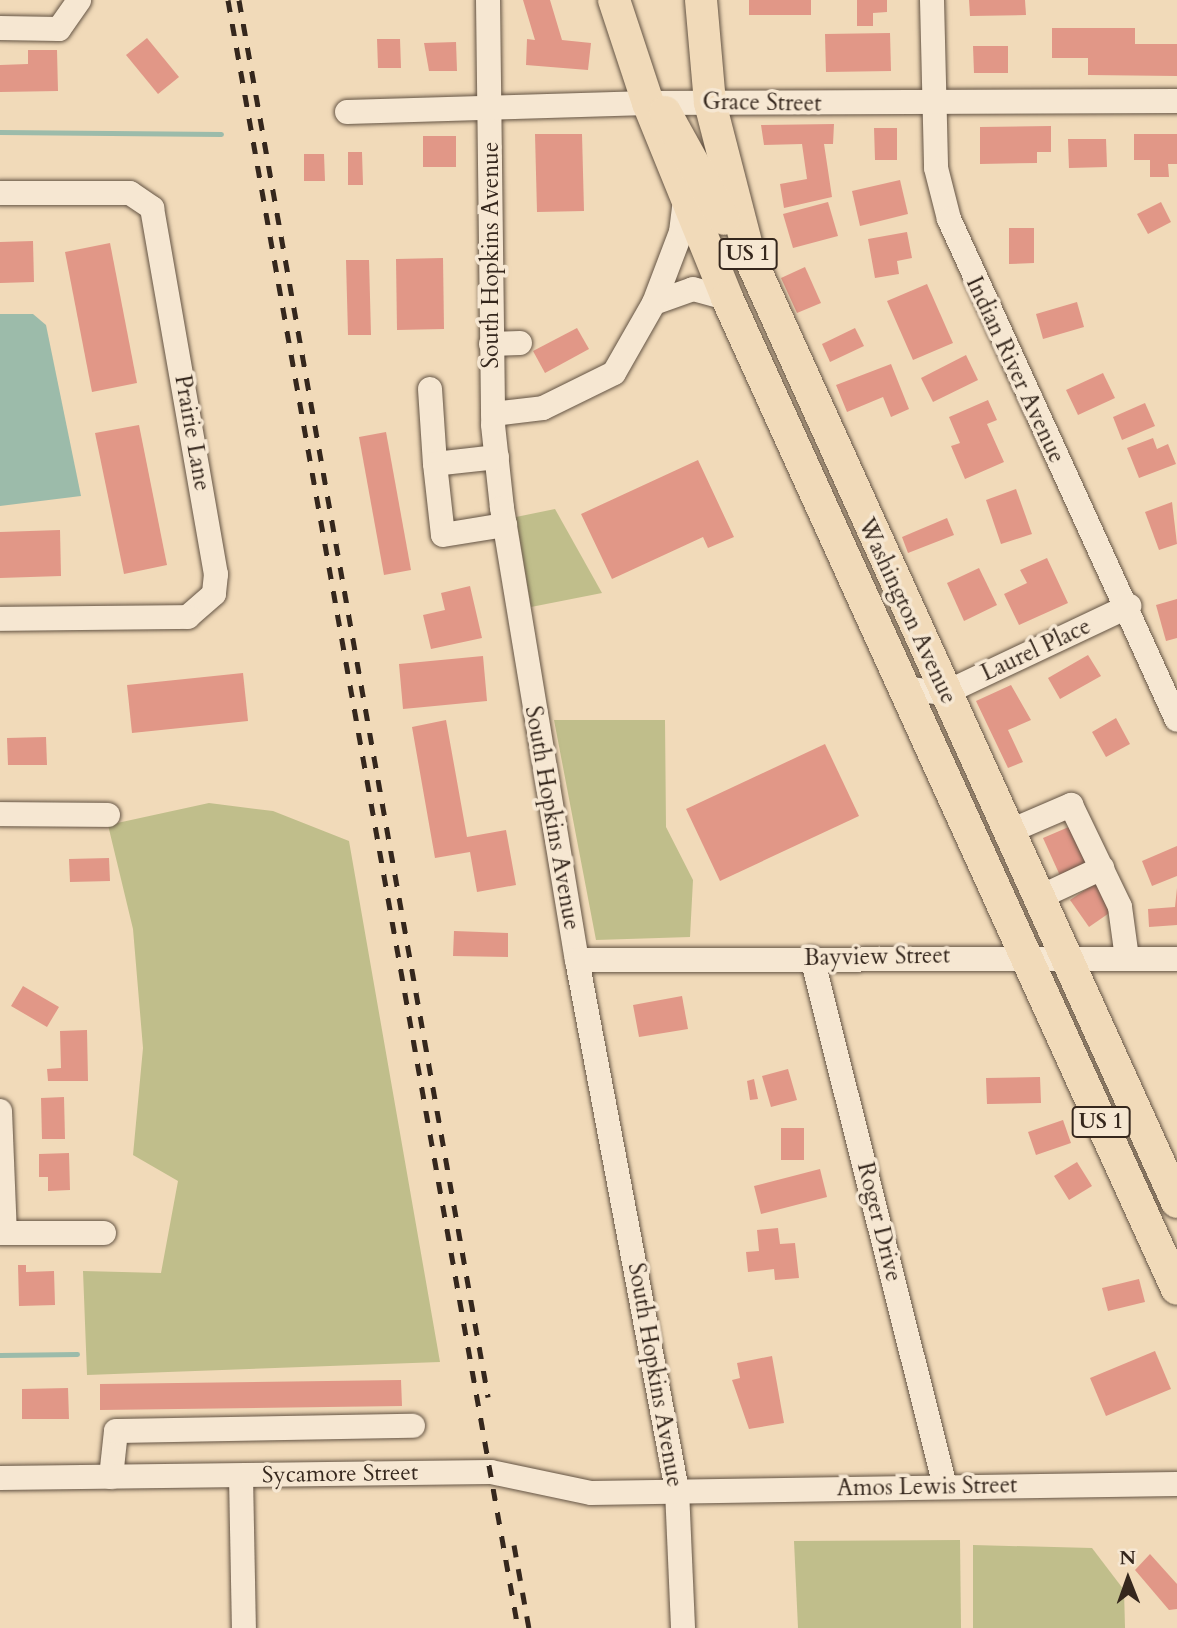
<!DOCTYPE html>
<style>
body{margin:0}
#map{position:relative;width:1177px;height:1628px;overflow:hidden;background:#f1dab9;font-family:Cardo,serif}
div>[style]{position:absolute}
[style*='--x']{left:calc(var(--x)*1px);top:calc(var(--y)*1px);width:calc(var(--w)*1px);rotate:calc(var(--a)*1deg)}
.green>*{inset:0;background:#c0be8b}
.water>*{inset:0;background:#9cbbaa}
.stream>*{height:5px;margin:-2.5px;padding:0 2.5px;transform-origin:2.5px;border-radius:2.5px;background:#9cbbaa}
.building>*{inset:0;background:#e19787}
.roads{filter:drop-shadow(0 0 2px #645444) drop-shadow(0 0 2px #645444)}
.minor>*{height:24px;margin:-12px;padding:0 12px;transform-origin:12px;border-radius:12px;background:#f6e7d2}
.major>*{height:32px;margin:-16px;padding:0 16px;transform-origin:16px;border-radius:16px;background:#f1dab9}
.rail>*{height:5px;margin-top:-2.5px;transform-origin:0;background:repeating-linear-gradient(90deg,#35271d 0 12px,transparent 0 24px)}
span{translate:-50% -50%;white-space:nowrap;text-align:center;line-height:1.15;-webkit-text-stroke:7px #f6e7d2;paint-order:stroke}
.shield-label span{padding:2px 5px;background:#f6e7d2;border:2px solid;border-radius:5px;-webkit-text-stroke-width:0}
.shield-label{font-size:21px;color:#35271d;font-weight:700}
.street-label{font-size:23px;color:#35271d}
.north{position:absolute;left:1093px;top:1544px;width:70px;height:70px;-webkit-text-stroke:5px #f6e7d2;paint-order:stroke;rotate:359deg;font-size:19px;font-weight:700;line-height:28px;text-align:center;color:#35271d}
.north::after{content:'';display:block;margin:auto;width:24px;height:32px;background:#35271d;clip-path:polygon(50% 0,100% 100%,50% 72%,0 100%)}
</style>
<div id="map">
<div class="green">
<i style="clip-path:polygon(555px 509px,602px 593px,531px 607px,516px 517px)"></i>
<i style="clip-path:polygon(554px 720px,665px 720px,666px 827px,693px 880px,690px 937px,596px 940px)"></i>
<i style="clip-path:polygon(209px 803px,273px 811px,349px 841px,440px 1362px,87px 1375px,83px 1271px,161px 1273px,178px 1181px,133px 1155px,143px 1048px,133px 929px,108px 825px)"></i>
<i style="clip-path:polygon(960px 1540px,961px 1628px,798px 1628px,794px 1541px)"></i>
<i style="clip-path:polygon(973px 1545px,1092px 1548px,1124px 1590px,1125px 1628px,973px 1628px)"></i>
</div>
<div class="water">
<i style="clip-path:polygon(0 314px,33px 314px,46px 325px,81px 496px,0 506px)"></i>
</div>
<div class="stream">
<i style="--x:0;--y:132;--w:221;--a:0.5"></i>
<i style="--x:0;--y:1355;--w:77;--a:-0.7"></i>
</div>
<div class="building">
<i style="clip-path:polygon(523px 0,550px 0,562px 40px,591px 43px,588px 70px,526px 65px,527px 39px,535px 40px)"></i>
<i style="clip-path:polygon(749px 0,811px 0,811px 15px,749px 15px)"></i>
<i style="clip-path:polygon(857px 0,887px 0,887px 12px,873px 13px,873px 26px,857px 26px)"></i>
<i style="clip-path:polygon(969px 0,1025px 0,1026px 15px,970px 16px)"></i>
<i style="clip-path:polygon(1052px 28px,1135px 28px,1135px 44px,1177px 44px,1177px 76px,1088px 75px,1088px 58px,1052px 58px)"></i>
<i style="clip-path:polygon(890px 33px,891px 71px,826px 72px,825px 34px)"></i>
<i style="clip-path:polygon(147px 38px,179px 77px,158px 94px,126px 55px)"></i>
<i style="clip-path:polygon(377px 39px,400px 39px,401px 68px,378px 68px)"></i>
<i style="clip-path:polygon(456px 42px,457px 71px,429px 71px,424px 43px)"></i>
<i style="clip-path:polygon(973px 46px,1008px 46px,1008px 73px,974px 73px)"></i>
<i style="clip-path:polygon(28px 50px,57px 50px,58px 91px,0 92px,0 65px,28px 64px)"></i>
<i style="clip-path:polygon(834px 124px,833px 144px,824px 144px,832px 197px,784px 208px,780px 184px,807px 179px,802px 144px,764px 145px,761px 125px)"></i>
<i style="clip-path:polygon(1051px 126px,1051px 152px,1037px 152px,1037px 163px,980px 164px,980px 127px)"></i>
<i style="clip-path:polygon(874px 128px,897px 128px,897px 160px,875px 160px)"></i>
<i style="clip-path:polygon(535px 134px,582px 134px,584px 211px,537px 212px)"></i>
<i style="clip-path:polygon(1134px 134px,1177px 134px,1177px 164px,1168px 164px,1169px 177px,1150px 177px,1150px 160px,1134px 160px)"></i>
<i style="clip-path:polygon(423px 136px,456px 136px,456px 167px,423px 167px)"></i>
<i style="clip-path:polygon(1068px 139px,1106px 139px,1107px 167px,1069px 168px)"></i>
<i style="clip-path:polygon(348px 152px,362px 152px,363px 185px,348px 185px)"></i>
<i style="clip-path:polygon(304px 154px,324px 154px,325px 181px,304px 181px)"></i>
<i style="clip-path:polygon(900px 180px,908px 214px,860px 226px,852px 191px)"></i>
<i style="clip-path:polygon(828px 202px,838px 236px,793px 248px,783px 214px)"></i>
<i style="clip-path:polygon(1161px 202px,1171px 222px,1148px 234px,1137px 214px)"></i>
<i style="clip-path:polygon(1009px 228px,1034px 228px,1034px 263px,1009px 264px)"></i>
<i style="clip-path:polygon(907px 232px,912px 258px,897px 261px,899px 274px,875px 278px,868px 239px)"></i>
<i style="clip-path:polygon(33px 241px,34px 282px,0 283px,0 242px)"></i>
<i style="clip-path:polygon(110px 243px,137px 383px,92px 392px,65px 252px)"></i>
<i style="clip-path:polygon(443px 258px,444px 329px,397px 330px,396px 259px)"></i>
<i style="clip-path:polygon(346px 260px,369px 260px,371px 335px,348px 335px)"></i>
<i style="clip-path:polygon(805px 267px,821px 303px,797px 313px,781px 278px)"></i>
<i style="clip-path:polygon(927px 284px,953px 343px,913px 360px,887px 301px)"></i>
<i style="clip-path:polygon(1077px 302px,1084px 327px,1043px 339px,1036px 314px)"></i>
<i style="clip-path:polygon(577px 328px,589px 349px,545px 373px,533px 351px)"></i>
<i style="clip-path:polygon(855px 328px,864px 346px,830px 362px,822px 344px)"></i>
<i style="clip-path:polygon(966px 355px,978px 380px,933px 402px,921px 378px)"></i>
<i style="clip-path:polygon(891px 364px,909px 409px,891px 417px,883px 397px,847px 412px,836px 385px)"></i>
<i style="clip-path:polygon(1103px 373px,1115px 398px,1078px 415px,1066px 390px)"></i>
<i style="clip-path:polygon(988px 400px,997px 420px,987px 424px,1004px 462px,965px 479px,951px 446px,960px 443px,949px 417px)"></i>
<i style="clip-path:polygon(1145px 403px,1155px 426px,1122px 440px,1113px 417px)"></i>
<i style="clip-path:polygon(139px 425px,167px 565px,124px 574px,95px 433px)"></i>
<i style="clip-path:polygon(386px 432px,411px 570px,384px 575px,359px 437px)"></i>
<i style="clip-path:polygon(1153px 438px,1157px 449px,1168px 444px,1176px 464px,1139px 478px,1127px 448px)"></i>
<i style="clip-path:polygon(698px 460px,734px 537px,708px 548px,703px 537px,612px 579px,581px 514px)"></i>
<i style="clip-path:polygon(1016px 489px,1032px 534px,1001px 544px,986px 500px)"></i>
<i style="clip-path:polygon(1172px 502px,1177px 544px,1159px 550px,1145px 512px)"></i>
<i style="clip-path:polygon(947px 518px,954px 535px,908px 553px,902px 537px)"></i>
<i style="clip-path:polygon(60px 530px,61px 576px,0 578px,0 532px)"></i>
<i style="clip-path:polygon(1047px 558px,1068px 603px,1019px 625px,1004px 594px,1027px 583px,1020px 570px)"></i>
<i style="clip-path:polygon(979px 568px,997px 605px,964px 621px,947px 583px)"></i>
<i style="clip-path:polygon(470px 586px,482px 638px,431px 649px,423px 615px,445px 610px,441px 593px)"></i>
<i style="clip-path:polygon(1177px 599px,1177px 638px,1166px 641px,1156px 605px)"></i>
<i style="clip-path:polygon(1088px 655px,1101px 676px,1060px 699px,1048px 678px)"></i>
<i style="clip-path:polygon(483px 656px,487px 701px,403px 709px,399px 664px)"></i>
<i style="clip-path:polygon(243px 673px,248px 721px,132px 733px,127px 685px)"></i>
<i style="clip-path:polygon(1011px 685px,1031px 720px,1008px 730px,1023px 762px,1008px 768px,976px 701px)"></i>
<i style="clip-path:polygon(1116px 718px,1130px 744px,1106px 757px,1092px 732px)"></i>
<i style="clip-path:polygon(446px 720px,467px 837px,506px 830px,516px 885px,477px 892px,470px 852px,435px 858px,412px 727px)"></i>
<i style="clip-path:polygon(46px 737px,47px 765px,8px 765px,7px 738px)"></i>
<i style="clip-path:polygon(825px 744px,859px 816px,720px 881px,686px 809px)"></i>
<i style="clip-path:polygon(1071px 826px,1089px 868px,1062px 880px,1043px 838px)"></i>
<i style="clip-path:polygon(1177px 846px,1177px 876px,1152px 886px,1142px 861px)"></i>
<i style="clip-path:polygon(109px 858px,110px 881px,70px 882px,69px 859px)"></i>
<i style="clip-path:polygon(1097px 882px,1115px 909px,1089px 927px,1070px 900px)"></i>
<i style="clip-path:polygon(1177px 888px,1177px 925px,1149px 927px,1148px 909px,1175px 907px)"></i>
<i style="clip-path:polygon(454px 931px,508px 933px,508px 957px,453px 956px)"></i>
<i style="clip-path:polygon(23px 986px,59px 1007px,47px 1027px,11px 1006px)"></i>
<i style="clip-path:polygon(682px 996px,688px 1029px,639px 1037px,633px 1005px)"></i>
<i style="clip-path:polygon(87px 1030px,88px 1081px,48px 1081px,47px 1069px,61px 1068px,60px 1031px)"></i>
<i style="clip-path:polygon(788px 1069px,797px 1100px,771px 1107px,762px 1076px)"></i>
<i style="clip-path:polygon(1040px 1077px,1041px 1103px,987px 1104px,986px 1078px)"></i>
<i style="clip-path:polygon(754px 1079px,758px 1099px,750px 1100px,747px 1081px)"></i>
<i style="clip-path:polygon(64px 1097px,65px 1139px,42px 1139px,41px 1098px)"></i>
<i style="clip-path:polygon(1063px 1120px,1071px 1143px,1036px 1155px,1028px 1132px)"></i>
<i style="clip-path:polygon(781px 1128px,804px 1128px,804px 1160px,781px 1160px)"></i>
<i style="clip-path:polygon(69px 1153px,70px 1190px,48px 1191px,48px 1177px,39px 1177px,39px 1154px)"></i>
<i style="clip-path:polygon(1077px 1162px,1092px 1186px,1069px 1200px,1054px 1176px)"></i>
<i style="clip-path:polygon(820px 1169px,827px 1197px,761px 1214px,754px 1186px)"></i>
<i style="clip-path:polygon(778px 1228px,780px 1244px,795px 1243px,799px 1278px,775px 1280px,774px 1269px,748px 1272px,746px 1252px,759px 1251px,757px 1230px)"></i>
<i style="clip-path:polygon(18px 1265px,26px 1265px,26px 1272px,54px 1271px,55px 1305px,19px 1306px)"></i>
<i style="clip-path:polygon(1139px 1279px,1145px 1302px,1108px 1311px,1102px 1288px)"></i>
<i style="clip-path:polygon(1155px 1351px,1171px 1389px,1106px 1416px,1090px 1378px)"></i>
<i style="clip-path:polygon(772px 1356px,784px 1423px,749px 1429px,732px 1380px,740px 1378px,737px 1363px)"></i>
<i style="clip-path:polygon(401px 1380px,402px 1406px,100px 1410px,100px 1384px)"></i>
<i style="clip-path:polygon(68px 1388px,69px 1419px,22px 1419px,22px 1389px)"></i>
<i style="clip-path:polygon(1150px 1554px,1177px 1584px,1177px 1609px,1169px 1610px,1135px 1570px)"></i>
</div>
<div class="roads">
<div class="minor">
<i style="--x:488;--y:0;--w:425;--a:89.3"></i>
<i style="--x:493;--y:425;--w:83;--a:83.8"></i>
<i style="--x:502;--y:508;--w:458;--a:80.6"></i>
<i style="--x:577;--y:960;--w:539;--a:79.32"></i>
<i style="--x:677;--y:1490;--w:138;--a:87.5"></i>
<i style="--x:932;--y:0;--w:168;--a:88.6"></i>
<i style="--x:936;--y:168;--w:53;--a:75.7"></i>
<i style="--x:949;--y:219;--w:550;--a:65.53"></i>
<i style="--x:0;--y:28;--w:59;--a:1"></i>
<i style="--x:59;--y:29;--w:35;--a:-55"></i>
<i style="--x:347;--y:112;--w:301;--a:-1.7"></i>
<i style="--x:648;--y:103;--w:529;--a:-0.22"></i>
<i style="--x:0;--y:193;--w:130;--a:0"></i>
<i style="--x:130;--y:193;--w:27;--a:34"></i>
<i style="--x:152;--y:208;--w:372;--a:80.1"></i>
<i style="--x:216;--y:574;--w:20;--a:96"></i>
<i style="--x:214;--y:594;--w:35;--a:139"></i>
<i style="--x:188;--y:617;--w:188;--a:179.4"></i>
<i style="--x:654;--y:303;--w:41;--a:-19.7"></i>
<i style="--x:693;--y:289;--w:35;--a:15"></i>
<i style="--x:491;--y:344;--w:29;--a:-2"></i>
<i style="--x:430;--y:389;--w:75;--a:86.2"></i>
<i style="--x:493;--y:414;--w:50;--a:-6.8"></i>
<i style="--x:543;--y:408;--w:79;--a:-26.2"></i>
<i style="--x:614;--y:373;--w:81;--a:-60.3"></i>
<i style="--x:654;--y:303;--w:76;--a:-69.2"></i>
<i style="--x:681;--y:232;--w:31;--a:-83"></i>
<i style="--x:497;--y:457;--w:62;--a:173.6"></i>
<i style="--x:435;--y:464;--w:71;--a:83.6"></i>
<i style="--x:443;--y:535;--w:63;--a:-9.2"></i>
<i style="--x:901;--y:688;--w:44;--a:6.5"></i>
<i style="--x:945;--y:693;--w:204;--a:-25.3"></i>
<i style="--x:0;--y:814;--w:108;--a:0.5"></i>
<i style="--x:1008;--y:832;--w:69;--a:-23.2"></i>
<i style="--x:1071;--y:805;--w:113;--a:64.3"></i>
<i style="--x:1120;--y:907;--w:51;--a:82.2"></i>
<i style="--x:1038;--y:898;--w:71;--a:-25.1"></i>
<i style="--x:812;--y:958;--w:544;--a:75.86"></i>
<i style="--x:577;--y:960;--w:600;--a:-0.1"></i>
<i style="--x:0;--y:1111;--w:122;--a:87.7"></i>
<i style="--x:0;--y:1233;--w:104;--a:0"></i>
<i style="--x:241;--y:1476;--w:152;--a:88.9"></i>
<i style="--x:111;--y:1477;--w:46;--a:-83.8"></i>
<i style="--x:116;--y:1431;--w:297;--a:-1"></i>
<i style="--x:0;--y:1478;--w:491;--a:-0.7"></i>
<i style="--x:491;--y:1472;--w:102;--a:11.9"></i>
<i style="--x:591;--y:1493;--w:586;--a:-0.88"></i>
</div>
<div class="major">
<i style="--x:614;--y:0;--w:108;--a:71.7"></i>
<i style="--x:648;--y:103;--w:210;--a:67.9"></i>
<i style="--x:727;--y:298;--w:1088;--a:65.58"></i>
<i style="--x:701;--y:0;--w:103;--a:85"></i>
<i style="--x:710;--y:103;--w:160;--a:75.5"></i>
<i style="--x:750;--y:258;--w:1036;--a:65.66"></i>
<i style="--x:665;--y:112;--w:122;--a:61.1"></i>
</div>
</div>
<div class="rail">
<i style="--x:228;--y:0;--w:1654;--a:79.9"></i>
<i style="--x:239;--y:0;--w:1419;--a:79.89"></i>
<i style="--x:514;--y:1545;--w:84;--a:79.8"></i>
</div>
<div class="shield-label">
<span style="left:748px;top:254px">US 1</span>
<span style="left:1101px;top:1122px">US 1</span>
</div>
<div class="street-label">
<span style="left:762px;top:103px;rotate:1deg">Grace Street</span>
<span style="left:491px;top:255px;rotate:-90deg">South Hopkins Avenue</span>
<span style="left:1015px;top:370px;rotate:65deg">Indian River Avenue</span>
<span style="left:192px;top:433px;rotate:80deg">Prairie Lane</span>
<span style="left:907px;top:611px;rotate:65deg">Washington Avenue</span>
<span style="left:1036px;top:650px;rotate:-25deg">Laurel Place</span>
<span style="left:552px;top:818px;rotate:80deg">South Hopkins Avenue</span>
<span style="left:877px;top:957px;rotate:-1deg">Bayview Street</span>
<span style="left:879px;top:1222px;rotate:76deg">Roger Drive</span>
<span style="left:655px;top:1375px;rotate:80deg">South Hopkins Avenue</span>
<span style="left:340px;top:1474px;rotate:-1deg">Sycamore Street</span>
<span style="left:927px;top:1487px;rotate:-1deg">Amos Lewis Street</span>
</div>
<div class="north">N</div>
</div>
